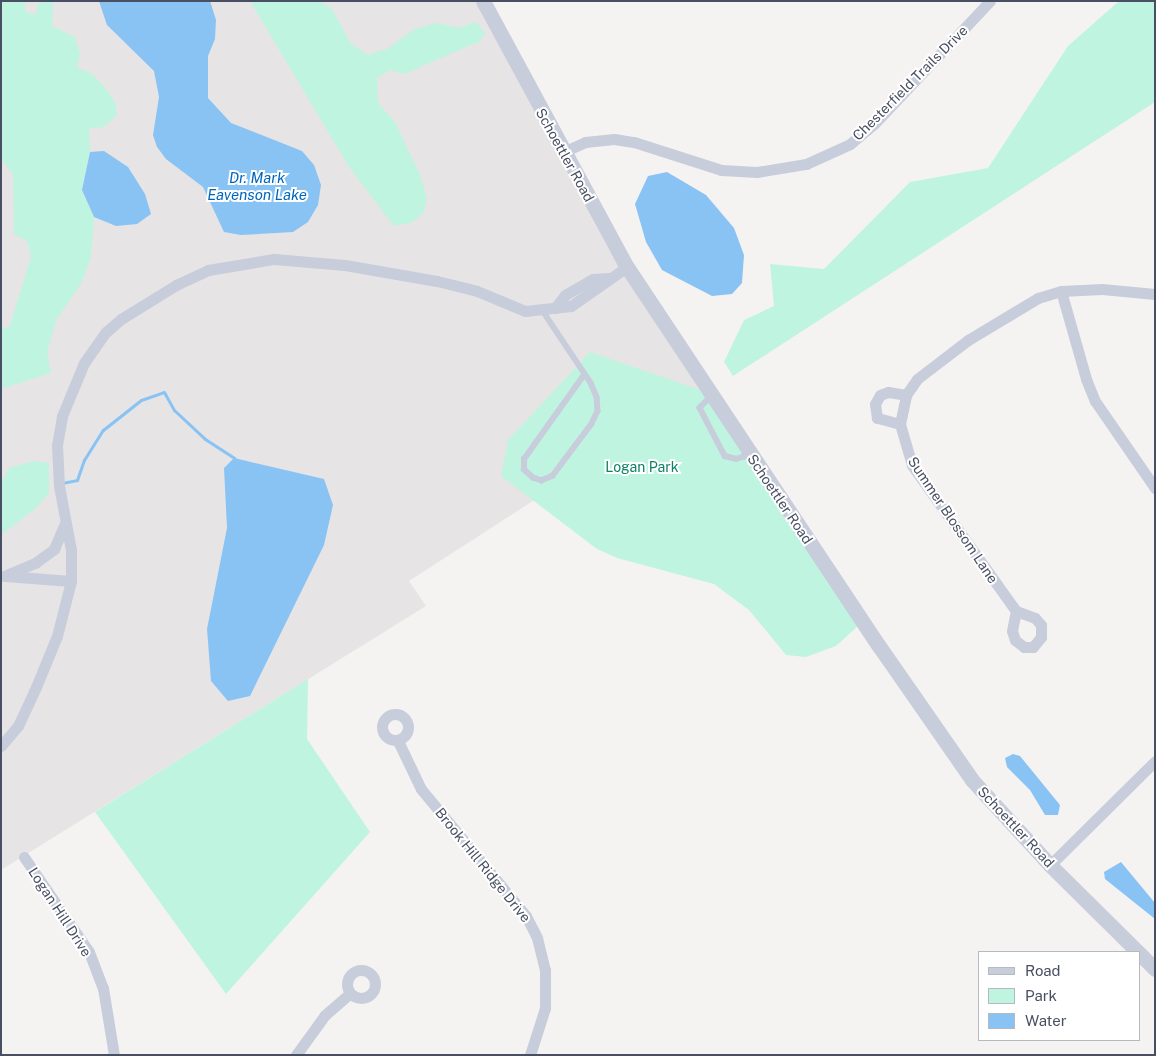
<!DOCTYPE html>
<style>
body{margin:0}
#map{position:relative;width:1156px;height:1056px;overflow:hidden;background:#f5f3f2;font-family:"Public Sans",sans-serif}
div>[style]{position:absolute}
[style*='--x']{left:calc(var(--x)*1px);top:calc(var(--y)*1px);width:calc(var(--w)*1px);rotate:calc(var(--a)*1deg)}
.education>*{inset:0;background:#e6e4e4}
.green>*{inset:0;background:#bff4e1}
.water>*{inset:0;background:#89c3f4}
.stream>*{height:3px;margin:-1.5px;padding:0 1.5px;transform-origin:1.5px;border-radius:1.5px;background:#89c3f4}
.service>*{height:5.5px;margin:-2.75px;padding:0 2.75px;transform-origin:2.75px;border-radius:2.75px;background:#c8cddb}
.minor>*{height:11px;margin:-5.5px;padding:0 5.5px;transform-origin:5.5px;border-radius:5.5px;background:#c8cddb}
.minor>.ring{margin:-5.5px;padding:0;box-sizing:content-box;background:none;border:11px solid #c8cddb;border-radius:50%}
.tertiary>*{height:15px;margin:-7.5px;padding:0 7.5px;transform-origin:7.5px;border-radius:7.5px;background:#c8cddb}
span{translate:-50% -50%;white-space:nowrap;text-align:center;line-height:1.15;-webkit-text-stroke:4px #fff;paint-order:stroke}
.street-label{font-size:14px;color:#484f62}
.park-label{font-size:14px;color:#0f8165}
.water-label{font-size:15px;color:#0065bd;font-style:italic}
.frame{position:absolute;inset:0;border:2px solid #484f62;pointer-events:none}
.legend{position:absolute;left:978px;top:951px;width:162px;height:90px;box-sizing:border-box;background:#fff;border:1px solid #b6b9c0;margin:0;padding:6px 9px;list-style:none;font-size:15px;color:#484f62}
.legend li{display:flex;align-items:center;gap:10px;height:25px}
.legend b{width:25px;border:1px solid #b6b9c0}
</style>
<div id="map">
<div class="education">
<i style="clip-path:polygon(1px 1px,475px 1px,607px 246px,703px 391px,502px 476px,536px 499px,409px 581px,426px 606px,1px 870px)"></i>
</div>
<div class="green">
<i style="clip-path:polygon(1px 1px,24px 1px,26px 12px,35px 15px,39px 2px,53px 1px,52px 26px,75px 37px,80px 54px,77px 67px,92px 74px,106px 89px,115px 102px,117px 115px,103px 127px,89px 128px,90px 152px,82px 190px,94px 217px,91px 257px,82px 282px,56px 320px,47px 352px,51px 373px,1px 389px,1px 327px,9px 328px,31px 257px,27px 241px,14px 234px,13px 175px,1px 158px)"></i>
<i style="clip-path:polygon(250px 1px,319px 1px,332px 9px,351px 44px,368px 55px,387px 49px,415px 29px,436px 23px,459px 28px,476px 22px,485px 33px,480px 41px,404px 74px,390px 70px,377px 78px,378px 103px,395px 122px,420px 175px,427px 199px,423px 213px,411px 223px,394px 226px,349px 167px)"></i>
<i style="clip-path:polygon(1119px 1px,1155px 1px,1155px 102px,733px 376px,724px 362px,744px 320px,774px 306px,770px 264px,824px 269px,910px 182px,988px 168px,1068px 46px)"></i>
<i style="clip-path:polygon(590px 352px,703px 391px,858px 626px,836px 646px,806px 657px,786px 655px,749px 610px,714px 584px,617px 558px,597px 549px,501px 476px,508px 440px)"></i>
<i style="clip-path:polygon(34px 461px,49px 463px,49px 493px,36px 508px,1px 535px,1px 484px,9px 468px)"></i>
<i style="clip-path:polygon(308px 679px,307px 739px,370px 832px,226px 994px,95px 812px)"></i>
</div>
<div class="water">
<i style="clip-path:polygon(99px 1px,210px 1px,216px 20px,215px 39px,208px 56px,208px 98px,231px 123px,302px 151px,314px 165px,321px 185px,318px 205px,308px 222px,293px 232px,241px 235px,224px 232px,203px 187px,166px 159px,157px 147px,153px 135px,159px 97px,154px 71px,107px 25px)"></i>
<i style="clip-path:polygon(104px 151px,128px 167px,145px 194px,151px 214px,137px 224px,116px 226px,94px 217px,82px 190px,90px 152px)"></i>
<i style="clip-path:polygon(667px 172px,706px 195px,734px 228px,744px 255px,742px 283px,732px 294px,712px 296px,662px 270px,646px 242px,635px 204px,648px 176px)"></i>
<i style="clip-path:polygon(234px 458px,324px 479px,333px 505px,324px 545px,250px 696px,228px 701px,211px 681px,207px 629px,227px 528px,224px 468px)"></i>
<i style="clip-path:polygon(1013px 754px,1020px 756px,1060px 805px,1058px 815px,1045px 815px,1030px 790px,1007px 767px,1005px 758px)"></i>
<i style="clip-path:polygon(1121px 862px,1155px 903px,1155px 919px,1105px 879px,1104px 872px)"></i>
</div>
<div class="stream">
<i style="--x:62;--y:483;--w:15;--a:-11"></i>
<i style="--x:77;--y:480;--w:21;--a:-71"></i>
<i style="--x:84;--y:460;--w:36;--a:-58"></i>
<i style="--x:103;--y:430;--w:48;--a:-38.3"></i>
<i style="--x:141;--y:400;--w:24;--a:-19"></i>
<i style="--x:164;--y:392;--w:21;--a:61"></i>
<i style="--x:174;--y:410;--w:42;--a:43.1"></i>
<i style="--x:205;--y:439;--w:35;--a:33"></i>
</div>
<div class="service">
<i style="--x:543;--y:311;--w:87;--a:56.3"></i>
<i style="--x:591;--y:383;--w:15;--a:67"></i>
<i style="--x:597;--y:397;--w:14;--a:86"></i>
<i style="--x:598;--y:411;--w:14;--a:115"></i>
<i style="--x:592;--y:424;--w:65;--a:126.9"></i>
<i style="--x:553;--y:476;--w:12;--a:156"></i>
<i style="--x:542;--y:481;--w:9;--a:-162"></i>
<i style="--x:533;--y:478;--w:12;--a:-138"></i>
<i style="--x:524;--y:470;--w:11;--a:-90"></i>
<i style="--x:524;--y:459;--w:103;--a:-54.5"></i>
<i style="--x:712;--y:396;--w:17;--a:135"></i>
<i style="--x:700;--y:408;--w:54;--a:62.5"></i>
<i style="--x:725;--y:456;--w:11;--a:15"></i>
<i style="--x:736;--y:459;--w:7;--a:-16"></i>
<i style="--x:743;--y:457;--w:9;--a:-63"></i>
</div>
<div class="minor">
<i style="--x:563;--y:152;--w:24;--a:-24"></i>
<i style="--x:585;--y:142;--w:29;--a:-6"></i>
<i style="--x:614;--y:139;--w:20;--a:9"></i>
<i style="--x:634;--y:142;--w:91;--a:17.8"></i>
<i style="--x:721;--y:170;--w:36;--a:3"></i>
<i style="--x:757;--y:172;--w:50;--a:-9.3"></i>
<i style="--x:806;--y:164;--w:48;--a:-24.4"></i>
<i style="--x:850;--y:144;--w:31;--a:-40"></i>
<i style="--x:874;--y:124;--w:169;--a:-46.7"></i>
<i style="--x:1061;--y:291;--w:91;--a:74.1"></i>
<i style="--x:1086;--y:379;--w:24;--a:68"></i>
<i style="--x:1095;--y:401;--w:106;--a:55.4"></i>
<i style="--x:555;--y:308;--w:16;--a:-52"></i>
<i style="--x:565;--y:295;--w:32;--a:-30"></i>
<i style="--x:593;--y:279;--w:15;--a:-4"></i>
<i style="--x:900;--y:424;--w:24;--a:-165"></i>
<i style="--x:877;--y:418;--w:14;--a:-98"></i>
<i style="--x:875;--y:404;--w:10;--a:-61"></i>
<i style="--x:880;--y:395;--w:9;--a:-21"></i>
<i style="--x:888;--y:392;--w:18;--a:9"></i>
<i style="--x:4;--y:576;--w:34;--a:-23"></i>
<i style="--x:35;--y:563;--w:24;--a:-36"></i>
<i style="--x:54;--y:549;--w:26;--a:-67"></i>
<i style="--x:5;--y:576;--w:66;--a:4.3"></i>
<i style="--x:1016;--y:611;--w:20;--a:20"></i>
<i style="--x:1035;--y:618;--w:9;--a:49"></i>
<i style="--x:1041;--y:625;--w:12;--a:90"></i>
<i style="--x:1041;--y:637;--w:13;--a:129"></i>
<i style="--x:1033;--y:647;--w:9;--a:180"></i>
<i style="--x:1024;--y:647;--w:11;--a:-142"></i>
<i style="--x:1015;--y:640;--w:9;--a:-108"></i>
<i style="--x:1012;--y:631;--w:20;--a:-79"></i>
<i style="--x:1016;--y:611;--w:179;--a:-125.5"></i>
<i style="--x:912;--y:465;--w:43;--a:-106.3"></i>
<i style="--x:900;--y:424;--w:30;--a:-78"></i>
<i style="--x:906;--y:395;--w:19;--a:-55"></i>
<i style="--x:917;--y:379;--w:64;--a:-37.4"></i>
<i style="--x:968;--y:340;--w:82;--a:-31"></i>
<i style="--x:1038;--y:298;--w:24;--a:-17"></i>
<i style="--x:1061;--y:291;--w:41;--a:-2.8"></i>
<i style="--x:1102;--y:289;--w:53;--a:5.4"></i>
<i class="ring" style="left:382px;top:714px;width:15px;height:15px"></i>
<i style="--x:398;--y:741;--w:53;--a:64.4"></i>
<i style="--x:421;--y:789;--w:165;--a:50.4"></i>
<i style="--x:526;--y:916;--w:25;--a:63"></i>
<i style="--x:537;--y:938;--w:33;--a:76"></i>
<i style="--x:545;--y:970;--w:38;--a:90"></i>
<i style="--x:545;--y:1008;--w:49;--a:107.7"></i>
<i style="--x:1;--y:746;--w:26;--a:-50"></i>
<i style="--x:18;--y:726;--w:43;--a:-65.2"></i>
<i style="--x:36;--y:687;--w:55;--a:-67.6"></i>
<i style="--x:57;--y:636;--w:57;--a:-75.7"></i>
<i style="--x:71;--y:581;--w:31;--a:-90"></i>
<i style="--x:71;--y:550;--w:65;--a:-100.6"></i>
<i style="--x:59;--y:486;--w:41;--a:-92.8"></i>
<i style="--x:57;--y:445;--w:29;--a:-80"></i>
<i style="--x:62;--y:416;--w:57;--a:-67.5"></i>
<i style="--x:84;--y:363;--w:38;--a:-55"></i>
<i style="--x:106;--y:332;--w:20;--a:-41"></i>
<i style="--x:121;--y:319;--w:65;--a:-31.7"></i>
<i style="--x:176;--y:285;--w:35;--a:-25"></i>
<i style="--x:208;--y:270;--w:67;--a:-9.5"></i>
<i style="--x:274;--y:259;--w:71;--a:4.8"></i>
<i style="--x:345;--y:265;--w:93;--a:9.9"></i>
<i style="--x:437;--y:281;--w:41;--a:14"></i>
<i style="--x:477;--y:291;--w:52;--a:22.6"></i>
<i style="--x:525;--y:311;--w:46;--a:-6.2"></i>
<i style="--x:571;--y:306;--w:68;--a:-34.9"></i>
<i style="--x:24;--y:857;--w:115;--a:55.6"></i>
<i style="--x:89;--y:952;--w:39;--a:69"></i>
<i style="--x:103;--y:988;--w:68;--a:80.7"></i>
<i style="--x:1050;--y:865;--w:148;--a:-44.7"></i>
<i class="ring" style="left:347px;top:970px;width:17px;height:17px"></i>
<i style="--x:296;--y:1055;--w:49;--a:-54.1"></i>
<i style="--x:325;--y:1015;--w:33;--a:-41"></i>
</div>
<div class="tertiary">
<i style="--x:483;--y:1;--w:302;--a:61.6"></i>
<i style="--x:627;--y:267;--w:455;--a:56.4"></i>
<i style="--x:879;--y:646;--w:163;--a:55.2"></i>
<i style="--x:972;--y:780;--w:115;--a:47.5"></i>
<i style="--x:1050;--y:865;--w:124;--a:44.7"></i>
<i style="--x:1140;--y:954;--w:21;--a:45"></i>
</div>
<div class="street-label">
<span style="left:910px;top:83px;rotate:-45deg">Chesterfield Trails Drive</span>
<span style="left:565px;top:155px;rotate:61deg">Schoettler Road</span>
<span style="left:780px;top:499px;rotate:56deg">Schoettler Road</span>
<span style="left:953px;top:520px;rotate:56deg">Summer Blossom Lane</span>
<span style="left:1016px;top:827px;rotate:47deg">Schoettler Road</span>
<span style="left:483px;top:865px;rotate:51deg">Brook Hill Ridge Drive</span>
<span style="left:60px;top:912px;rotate:57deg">Logan Hill Drive</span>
</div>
<div class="park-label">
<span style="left:642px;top:467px">Logan Park</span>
</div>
<div class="water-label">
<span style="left:257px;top:186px">Dr. Mark<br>Eavenson Lake</span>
</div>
<div class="frame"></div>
<ul class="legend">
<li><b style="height:6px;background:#c8cddb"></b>Road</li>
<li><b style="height:14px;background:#bff4e1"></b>Park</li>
<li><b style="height:14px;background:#89c3f4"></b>Water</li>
</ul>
</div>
